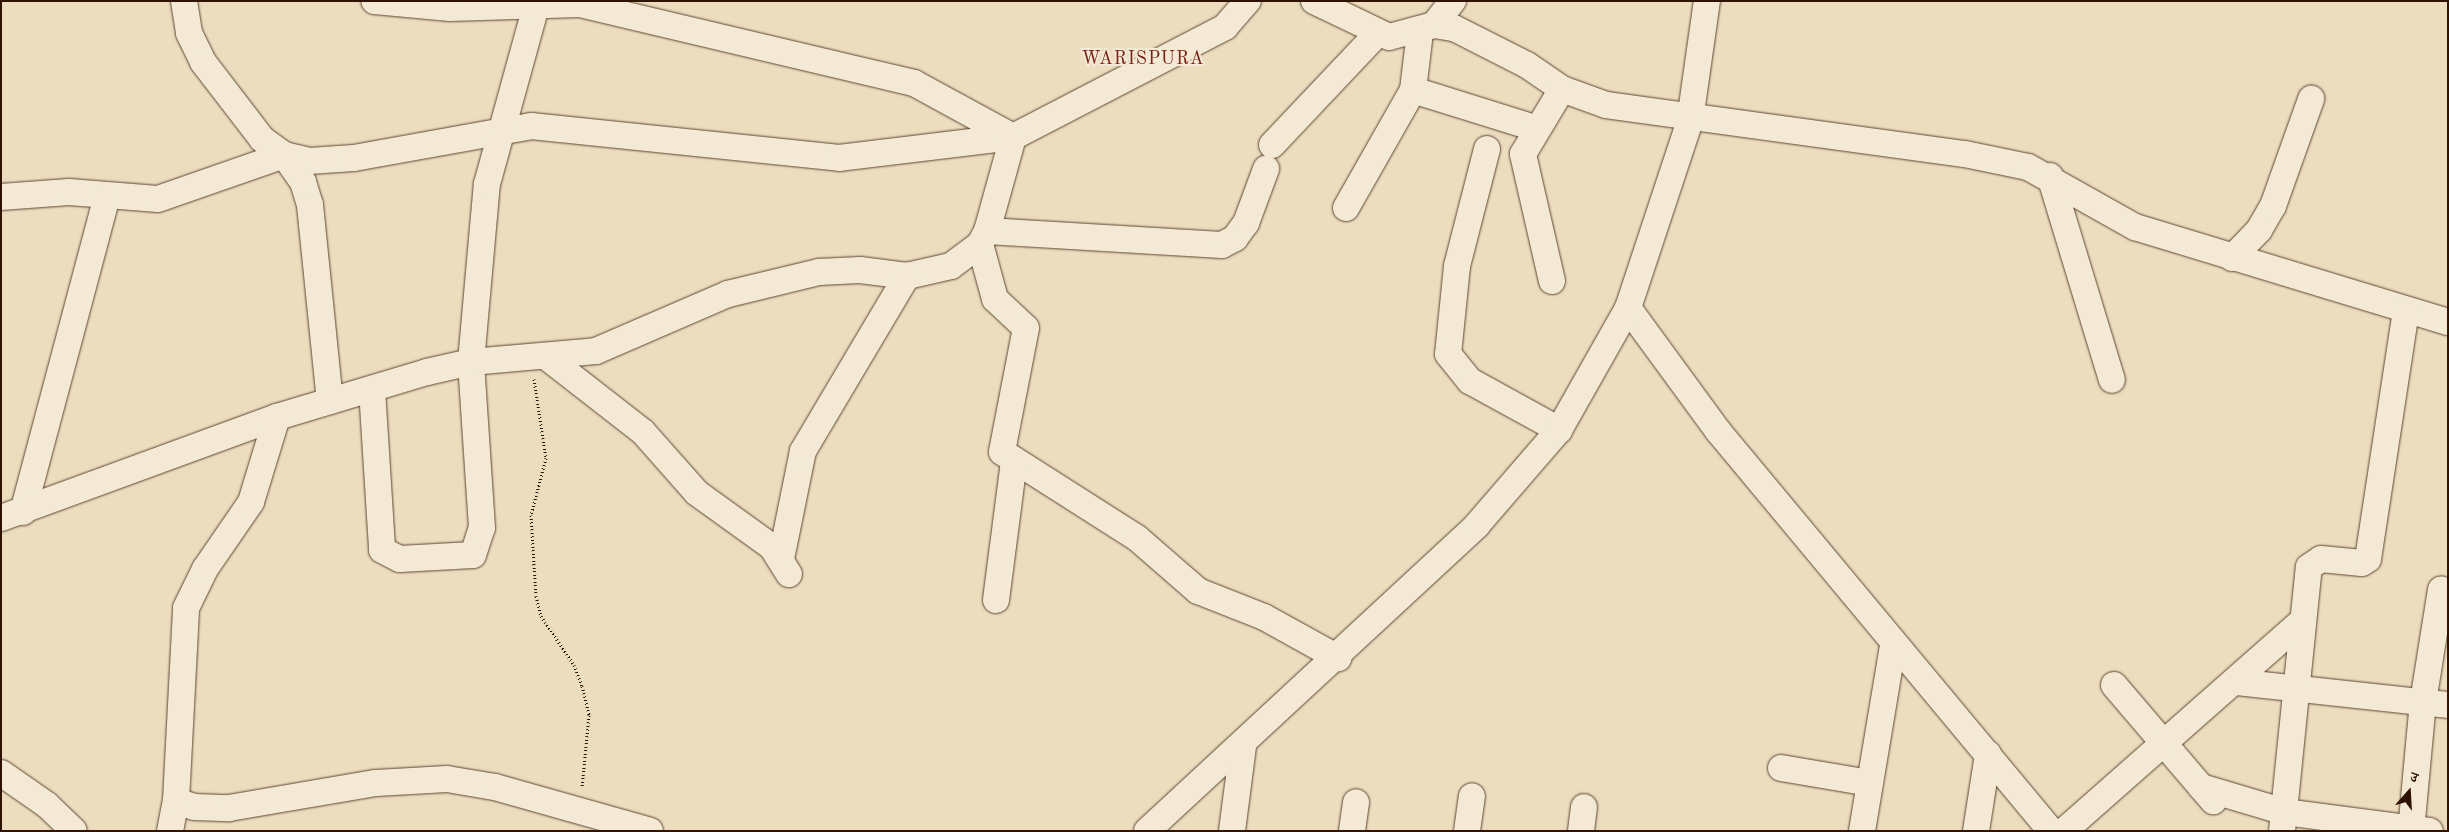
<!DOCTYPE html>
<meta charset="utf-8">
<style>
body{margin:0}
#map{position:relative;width:2449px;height:832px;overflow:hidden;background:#ecddbf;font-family:"Old Standard TT","Noto Serif Devanagari",serif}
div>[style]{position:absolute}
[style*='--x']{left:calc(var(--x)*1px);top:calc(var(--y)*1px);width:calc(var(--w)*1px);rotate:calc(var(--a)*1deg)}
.path>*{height:3px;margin-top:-1.5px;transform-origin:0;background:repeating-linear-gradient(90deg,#2e1400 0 1px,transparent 0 3.5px)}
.roads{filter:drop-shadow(0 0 1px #5e4630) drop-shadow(0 0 1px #5e4630)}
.minor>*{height:26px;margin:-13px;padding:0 13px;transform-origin:13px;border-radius:13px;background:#f3e9d5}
span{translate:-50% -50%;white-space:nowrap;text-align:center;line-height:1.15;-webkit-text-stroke:4px #f3e9d5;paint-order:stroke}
.quarter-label{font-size:18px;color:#7a1f14;letter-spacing:1px}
.frame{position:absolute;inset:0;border:2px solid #2e1400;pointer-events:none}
.north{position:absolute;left:2384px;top:767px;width:50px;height:50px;-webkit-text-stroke:4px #f3e9d5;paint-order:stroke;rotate:19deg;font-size:14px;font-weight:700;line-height:20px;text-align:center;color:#2e1400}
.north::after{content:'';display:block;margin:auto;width:18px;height:22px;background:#2e1400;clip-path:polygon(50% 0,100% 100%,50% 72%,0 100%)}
</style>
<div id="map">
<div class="path">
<i style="--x:534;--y:379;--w:80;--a:81.4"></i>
<i style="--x:546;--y:458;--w:59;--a:104.7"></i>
<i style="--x:531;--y:515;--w:81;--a:86.5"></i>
<i style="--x:536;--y:596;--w:21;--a:76"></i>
<i style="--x:541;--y:616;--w:59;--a:56"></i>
<i style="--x:574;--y:665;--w:22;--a:69"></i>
<i style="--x:582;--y:686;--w:30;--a:76"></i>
<i style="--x:589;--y:715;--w:73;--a:95.5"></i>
</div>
<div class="roads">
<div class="minor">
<i style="--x:184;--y:1;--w:32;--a:81"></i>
<i style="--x:189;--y:33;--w:32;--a:64"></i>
<i style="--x:203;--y:62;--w:97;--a:52.5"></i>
<i style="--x:262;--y:139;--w:27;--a:36"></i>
<i style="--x:284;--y:155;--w:26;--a:13"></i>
<i style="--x:309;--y:161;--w:45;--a:-3.8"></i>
<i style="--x:354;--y:158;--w:180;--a:-10.2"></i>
<i style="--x:531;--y:126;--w:310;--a:5.9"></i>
<i style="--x:839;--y:158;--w:175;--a:-6.9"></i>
<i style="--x:1013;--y:137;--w:239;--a:-27.4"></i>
<i style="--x:1225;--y:27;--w:35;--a:-49"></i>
<i style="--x:1314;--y:1;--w:83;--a:25.6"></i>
<i style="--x:1389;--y:37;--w:47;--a:-14.9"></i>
<i style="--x:1434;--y:25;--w:20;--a:9"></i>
<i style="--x:1454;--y:28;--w:82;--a:26.9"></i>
<i style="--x:1527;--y:65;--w:42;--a:34.4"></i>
<i style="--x:1562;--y:89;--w:47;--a:20"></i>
<i style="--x:1606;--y:105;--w:362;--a:7.8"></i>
<i style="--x:1965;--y:154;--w:64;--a:11.7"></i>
<i style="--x:2028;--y:167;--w:123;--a:29.3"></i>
<i style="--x:2135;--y:227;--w:327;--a:16.9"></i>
<i style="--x:1434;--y:25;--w:31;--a:-52"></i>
<i style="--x:1413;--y:90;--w:128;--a:17.3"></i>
<i style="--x:1272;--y:145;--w:153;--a:-46.6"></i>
<i style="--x:1487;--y:149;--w:121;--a:104.4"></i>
<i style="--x:1457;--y:266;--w:88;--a:95.8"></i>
<i style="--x:1448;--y:354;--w:35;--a:51"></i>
<i style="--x:1470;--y:381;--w:102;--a:28.8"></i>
<i style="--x:2050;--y:176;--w:213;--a:73.1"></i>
<i style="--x:1;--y:197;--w:68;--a:-4.2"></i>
<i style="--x:69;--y:192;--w:89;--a:4.5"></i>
<i style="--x:158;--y:199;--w:133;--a:-19.2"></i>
<i style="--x:284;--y:155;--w:33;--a:55"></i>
<i style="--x:303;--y:182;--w:24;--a:73"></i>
<i style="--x:310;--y:205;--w:197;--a:84.2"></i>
<i style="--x:1346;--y:208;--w:136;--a:-60.4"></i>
<i style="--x:1413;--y:90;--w:58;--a:-83.1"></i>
<i style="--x:987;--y:231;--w:235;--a:3.4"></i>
<i style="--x:1222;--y:245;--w:15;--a:-28"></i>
<i style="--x:1235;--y:238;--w:19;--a:-54"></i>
<i style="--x:1246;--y:223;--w:58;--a:-69.7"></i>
<i style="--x:980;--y:244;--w:57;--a:74.7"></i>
<i style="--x:995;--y:299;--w:42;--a:43.1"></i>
<i style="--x:1026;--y:328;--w:126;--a:101"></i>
<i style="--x:1002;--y:452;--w:160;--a:32.5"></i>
<i style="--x:1137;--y:538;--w:81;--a:41"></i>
<i style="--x:1198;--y:591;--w:71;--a:21.5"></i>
<i style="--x:1264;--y:617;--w:85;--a:29"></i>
<i style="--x:2232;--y:258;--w:39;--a:-46"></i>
<i style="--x:2259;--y:230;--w:28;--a:-60"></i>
<i style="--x:2273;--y:206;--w:114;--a:-70.4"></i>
<i style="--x:1552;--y:281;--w:130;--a:-102.9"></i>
<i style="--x:1523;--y:154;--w:76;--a:-59"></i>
<i style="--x:1628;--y:308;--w:152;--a:53.8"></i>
<i style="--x:1718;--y:431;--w:520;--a:50.22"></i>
<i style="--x:548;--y:358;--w:120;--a:37.9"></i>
<i style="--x:643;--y:432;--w:81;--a:48.5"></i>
<i style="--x:697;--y:493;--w:92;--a:35.8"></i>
<i style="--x:772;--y:547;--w:32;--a:58"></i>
<i style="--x:372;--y:389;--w:161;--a:86.4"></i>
<i style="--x:382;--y:550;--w:20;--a:27"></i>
<i style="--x:400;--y:559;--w:73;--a:-3.1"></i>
<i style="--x:473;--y:555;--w:28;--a:-72"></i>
<i style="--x:482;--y:528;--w:166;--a:-93.8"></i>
<i style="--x:471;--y:362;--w:179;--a:-84.9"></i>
<i style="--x:487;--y:184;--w:188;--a:-74.6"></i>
<i style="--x:23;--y:512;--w:327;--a:-75.1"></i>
<i style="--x:1;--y:518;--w:294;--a:-20.1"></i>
<i style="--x:277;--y:417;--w:157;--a:-16.7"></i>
<i style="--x:427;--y:372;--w:45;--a:-12.8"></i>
<i style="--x:471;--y:362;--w:125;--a:-5"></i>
<i style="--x:596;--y:351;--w:144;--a:-23.4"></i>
<i style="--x:728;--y:294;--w:94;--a:-13.6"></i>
<i style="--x:819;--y:272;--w:41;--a:-2.8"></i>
<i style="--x:860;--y:270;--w:47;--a:7.3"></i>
<i style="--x:907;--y:276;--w:45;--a:-12.8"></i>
<i style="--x:951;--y:266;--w:36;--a:-37"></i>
<i style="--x:980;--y:244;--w:15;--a:-62"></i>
<i style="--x:987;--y:231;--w:98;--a:-74.5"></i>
<i style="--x:1013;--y:137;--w:113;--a:-151.4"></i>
<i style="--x:914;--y:83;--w:343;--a:-166.7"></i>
<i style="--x:580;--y:4;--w:130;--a:178.2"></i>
<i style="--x:450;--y:8;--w:76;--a:-174.7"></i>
<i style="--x:781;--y:559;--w:110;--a:-78.5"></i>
<i style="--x:803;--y:451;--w:204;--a:-59.3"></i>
<i style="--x:996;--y:600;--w:139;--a:-82.6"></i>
<i style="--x:2236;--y:682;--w:213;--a:6.2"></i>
<i style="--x:2114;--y:685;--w:153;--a:49.5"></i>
<i style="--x:1781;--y:768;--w:90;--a:9.6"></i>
<i style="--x:1;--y:773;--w:56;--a:34.8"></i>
<i style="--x:47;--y:805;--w:37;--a:44"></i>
<i style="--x:2201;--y:787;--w:88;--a:16.6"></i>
<i style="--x:2285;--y:812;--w:146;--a:7.5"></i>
<i style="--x:176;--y:801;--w:19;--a:18"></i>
<i style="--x:194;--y:807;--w:35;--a:2"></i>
<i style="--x:229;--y:808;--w:149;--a:-9.7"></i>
<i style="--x:376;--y:783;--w:71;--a:-3.2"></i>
<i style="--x:447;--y:779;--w:49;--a:9.5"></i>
<i style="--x:495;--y:787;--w:161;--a:15.8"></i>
<i style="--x:170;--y:831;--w:31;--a:-79"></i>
<i style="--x:176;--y:801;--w:193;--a:-87"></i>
<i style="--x:186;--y:608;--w:43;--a:-64"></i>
<i style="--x:205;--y:569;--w:81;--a:-55.5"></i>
<i style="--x:251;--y:502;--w:89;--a:-73"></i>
<i style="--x:1147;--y:831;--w:450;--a:-42.8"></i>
<i style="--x:1477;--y:525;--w:125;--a:-49.2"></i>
<i style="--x:1559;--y:430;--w:140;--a:-60.5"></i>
<i style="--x:1628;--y:308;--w:198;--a:-71.7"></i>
<i style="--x:1690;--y:120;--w:120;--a:-81.9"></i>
<i style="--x:1232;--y:831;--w:86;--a:-82.6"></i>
<i style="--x:1352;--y:831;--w:29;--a:-82"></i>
<i style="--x:1467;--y:831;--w:35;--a:-82"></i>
<i style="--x:1581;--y:831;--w:24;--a:-83"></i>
<i style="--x:1862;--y:831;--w:189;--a:-80.5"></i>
<i style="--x:1976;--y:831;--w:78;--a:-81.1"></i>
<i style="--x:2064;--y:831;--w:316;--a:-41.4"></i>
<i style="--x:2282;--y:831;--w:265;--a:-84.2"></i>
<i style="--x:2309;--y:567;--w:14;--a:-34"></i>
<i style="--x:2321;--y:559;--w:41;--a:5.6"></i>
<i style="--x:2362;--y:563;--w:7;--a:-34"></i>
<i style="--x:2368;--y:559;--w:251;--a:-81.3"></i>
<i style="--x:2411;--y:831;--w:130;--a:-84.7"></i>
<i style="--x:2423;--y:702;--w:114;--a:-80.9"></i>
</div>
</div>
<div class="quarter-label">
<span style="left:1143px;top:59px">WARISPURA</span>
</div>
<div class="frame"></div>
<div class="north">उ</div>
</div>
